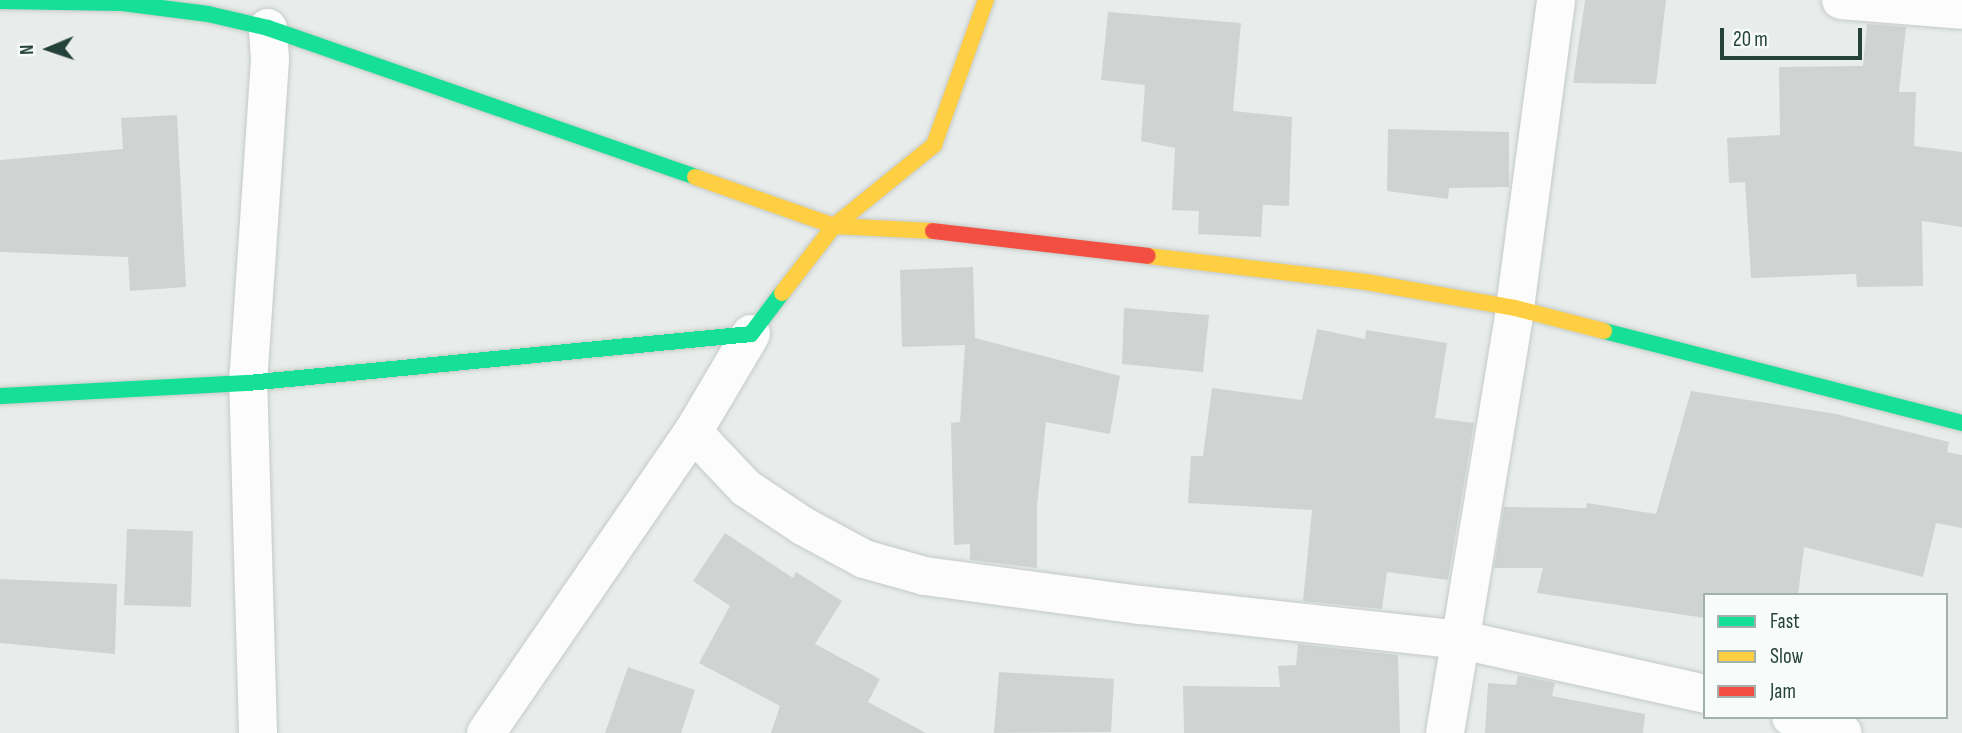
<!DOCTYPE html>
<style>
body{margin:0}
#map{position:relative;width:1962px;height:733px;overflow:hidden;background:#e8edeb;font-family:"Sofia Sans Condensed",sans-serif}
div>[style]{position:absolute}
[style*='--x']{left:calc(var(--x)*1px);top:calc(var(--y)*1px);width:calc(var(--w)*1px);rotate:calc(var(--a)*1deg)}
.building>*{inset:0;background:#cfd4d2}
.roads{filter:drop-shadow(0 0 2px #c5cac8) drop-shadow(0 0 2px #c5cac8)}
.street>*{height:38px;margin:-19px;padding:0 19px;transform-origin:19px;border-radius:19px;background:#fcfcfc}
.fast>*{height:16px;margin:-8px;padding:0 8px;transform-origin:8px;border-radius:8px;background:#16e098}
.slow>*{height:16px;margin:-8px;padding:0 8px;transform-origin:8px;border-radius:8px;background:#ffcf43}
.jam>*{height:16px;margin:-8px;padding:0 8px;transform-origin:8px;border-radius:8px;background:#f24e42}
span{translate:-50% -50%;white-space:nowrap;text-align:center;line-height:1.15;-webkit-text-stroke:7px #f7fbf9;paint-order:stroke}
.legend{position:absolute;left:1703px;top:593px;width:245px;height:126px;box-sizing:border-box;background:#f7fbf9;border:2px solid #a3b1ad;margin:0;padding:9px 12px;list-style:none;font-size:21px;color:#24423a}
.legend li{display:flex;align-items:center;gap:14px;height:35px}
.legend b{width:35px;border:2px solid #a3b1ad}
.north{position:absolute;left:14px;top:14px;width:70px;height:70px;-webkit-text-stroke:5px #f7fbf9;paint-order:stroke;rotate:268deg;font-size:19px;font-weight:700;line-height:28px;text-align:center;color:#24423a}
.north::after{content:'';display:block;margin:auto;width:24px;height:32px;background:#24423a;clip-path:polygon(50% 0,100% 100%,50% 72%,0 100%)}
.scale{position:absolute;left:1720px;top:28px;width:142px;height:32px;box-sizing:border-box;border:4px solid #24423a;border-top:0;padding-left:9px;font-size:21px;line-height:24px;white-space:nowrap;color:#24423a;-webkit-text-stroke:5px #f7fbf9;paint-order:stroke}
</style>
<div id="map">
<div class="building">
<i style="clip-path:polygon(1585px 0,1666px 0,1656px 84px,1573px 83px)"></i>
<i style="clip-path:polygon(1108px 12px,1241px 23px,1233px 111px,1292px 117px,1289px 206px,1263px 205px,1261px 237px,1198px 234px,1199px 211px,1172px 210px,1175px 148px,1141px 141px,1145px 85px,1101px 80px)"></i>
<i style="clip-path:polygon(1867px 24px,1906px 27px,1899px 92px,1916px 92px,1914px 146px,1962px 152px,1962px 227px,1922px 221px,1923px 286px,1857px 287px,1856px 274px,1751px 278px,1745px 182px,1729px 183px,1727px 138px,1780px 135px,1779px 67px,1863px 66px)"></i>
<i style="clip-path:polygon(177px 115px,186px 287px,130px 291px,128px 257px,0 252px,0 160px,123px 149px,121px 118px)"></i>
<i style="clip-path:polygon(1388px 129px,1509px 132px,1509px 187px,1449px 188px,1448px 199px,1387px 191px)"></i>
<i style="clip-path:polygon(973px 267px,975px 338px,1120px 376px,1110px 434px,1046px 422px,1037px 506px,1037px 568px,970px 560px,970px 544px,954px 545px,951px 423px,960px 422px,965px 345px,902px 347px,900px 270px)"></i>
<i style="clip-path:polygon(1124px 308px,1209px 315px,1203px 372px,1122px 364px)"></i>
<i style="clip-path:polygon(1317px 329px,1365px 339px,1366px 330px,1447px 343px,1435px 418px,1474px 423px,1448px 580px,1387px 572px,1382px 609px,1303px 601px,1312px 510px,1188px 503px,1191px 456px,1203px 456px,1212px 388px,1302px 400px)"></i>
<i style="clip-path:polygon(1691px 391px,1836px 414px,1949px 442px,1947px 452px,1962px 455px,1962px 528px,1936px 523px,1923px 577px,1804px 547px,1798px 595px,1705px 595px,1705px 618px,1537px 593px,1543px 568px,1494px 568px,1504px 507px,1586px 508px,1587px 503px,1656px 514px)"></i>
<i style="clip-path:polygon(127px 529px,193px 531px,191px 607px,124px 605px)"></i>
<i style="clip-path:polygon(725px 533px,793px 578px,796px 572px,842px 601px,815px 644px,880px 679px,868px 702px,926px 733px,771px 733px,780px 706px,699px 663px,730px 606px,693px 581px)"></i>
<i style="clip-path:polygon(0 579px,117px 584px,115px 654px,0 643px)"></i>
<i style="clip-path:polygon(1298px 644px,1398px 655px,1400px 733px,1184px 733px,1183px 686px,1280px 687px,1278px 666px,1296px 665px)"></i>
<i style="clip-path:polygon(628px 667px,695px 690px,681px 733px,605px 733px)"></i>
<i style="clip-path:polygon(999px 672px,1114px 679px,1111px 732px,994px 733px)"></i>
<i style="clip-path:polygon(1518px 675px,1555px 683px,1552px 696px,1645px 714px,1643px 733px,1485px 733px,1488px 683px,1516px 685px)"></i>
</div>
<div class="roads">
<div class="street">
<i style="--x:1841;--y:0;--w:121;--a:4.7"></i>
<i style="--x:693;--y:432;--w:77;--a:46.6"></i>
<i style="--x:746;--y:488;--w:69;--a:33.7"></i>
<i style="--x:803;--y:526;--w:69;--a:28.4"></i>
<i style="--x:864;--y:559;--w:63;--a:15.6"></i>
<i style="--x:925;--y:576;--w:217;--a:7.7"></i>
<i style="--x:1140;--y:605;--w:324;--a:6.2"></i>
<i style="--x:1462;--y:640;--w:249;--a:12.5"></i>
<i style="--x:1791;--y:717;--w:54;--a:17.1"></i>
<i style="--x:258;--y:733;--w:350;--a:-91.6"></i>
<i style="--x:248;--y:383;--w:325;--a:-86.1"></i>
<i style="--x:270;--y:59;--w:31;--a:-94"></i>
<i style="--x:486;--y:733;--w:365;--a:-55.5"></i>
<i style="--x:693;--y:432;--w:114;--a:-59.4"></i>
<i style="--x:1445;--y:733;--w:431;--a:-80.6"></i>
<i style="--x:1515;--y:308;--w:311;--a:-82.4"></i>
</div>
<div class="fast">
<i style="--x:0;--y:1;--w:122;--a:0.9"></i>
<i style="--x:122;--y:3;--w:87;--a:7.3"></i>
<i style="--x:208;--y:14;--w:62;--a:13.1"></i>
<i style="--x:268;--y:28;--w:452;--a:19.2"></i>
<i style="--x:1604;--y:331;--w:370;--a:14.4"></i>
<i style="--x:0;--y:396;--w:248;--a:-3"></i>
<i style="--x:248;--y:383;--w:505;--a:-5.56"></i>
<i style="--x:751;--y:334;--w:51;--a:-52.9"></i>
</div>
<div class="slow">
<i style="--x:695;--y:177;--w:147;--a:19.4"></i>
<i style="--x:834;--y:226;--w:99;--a:2.9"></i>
<i style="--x:1148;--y:256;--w:220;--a:6.8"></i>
<i style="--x:1366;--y:282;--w:151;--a:9.9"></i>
<i style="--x:1515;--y:308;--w:92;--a:14.5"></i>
<i style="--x:782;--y:293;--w:85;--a:-52.2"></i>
<i style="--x:834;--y:226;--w:129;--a:-39"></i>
<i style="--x:934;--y:145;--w:154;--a:-70.3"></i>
</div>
<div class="jam">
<i style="--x:933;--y:231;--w:216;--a:6.6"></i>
</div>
</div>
<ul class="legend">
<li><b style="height:9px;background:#16e098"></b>Fast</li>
<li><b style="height:9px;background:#ffcf43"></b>Slow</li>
<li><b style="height:9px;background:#f24e42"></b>Jam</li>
</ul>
<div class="north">N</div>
<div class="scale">20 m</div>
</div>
